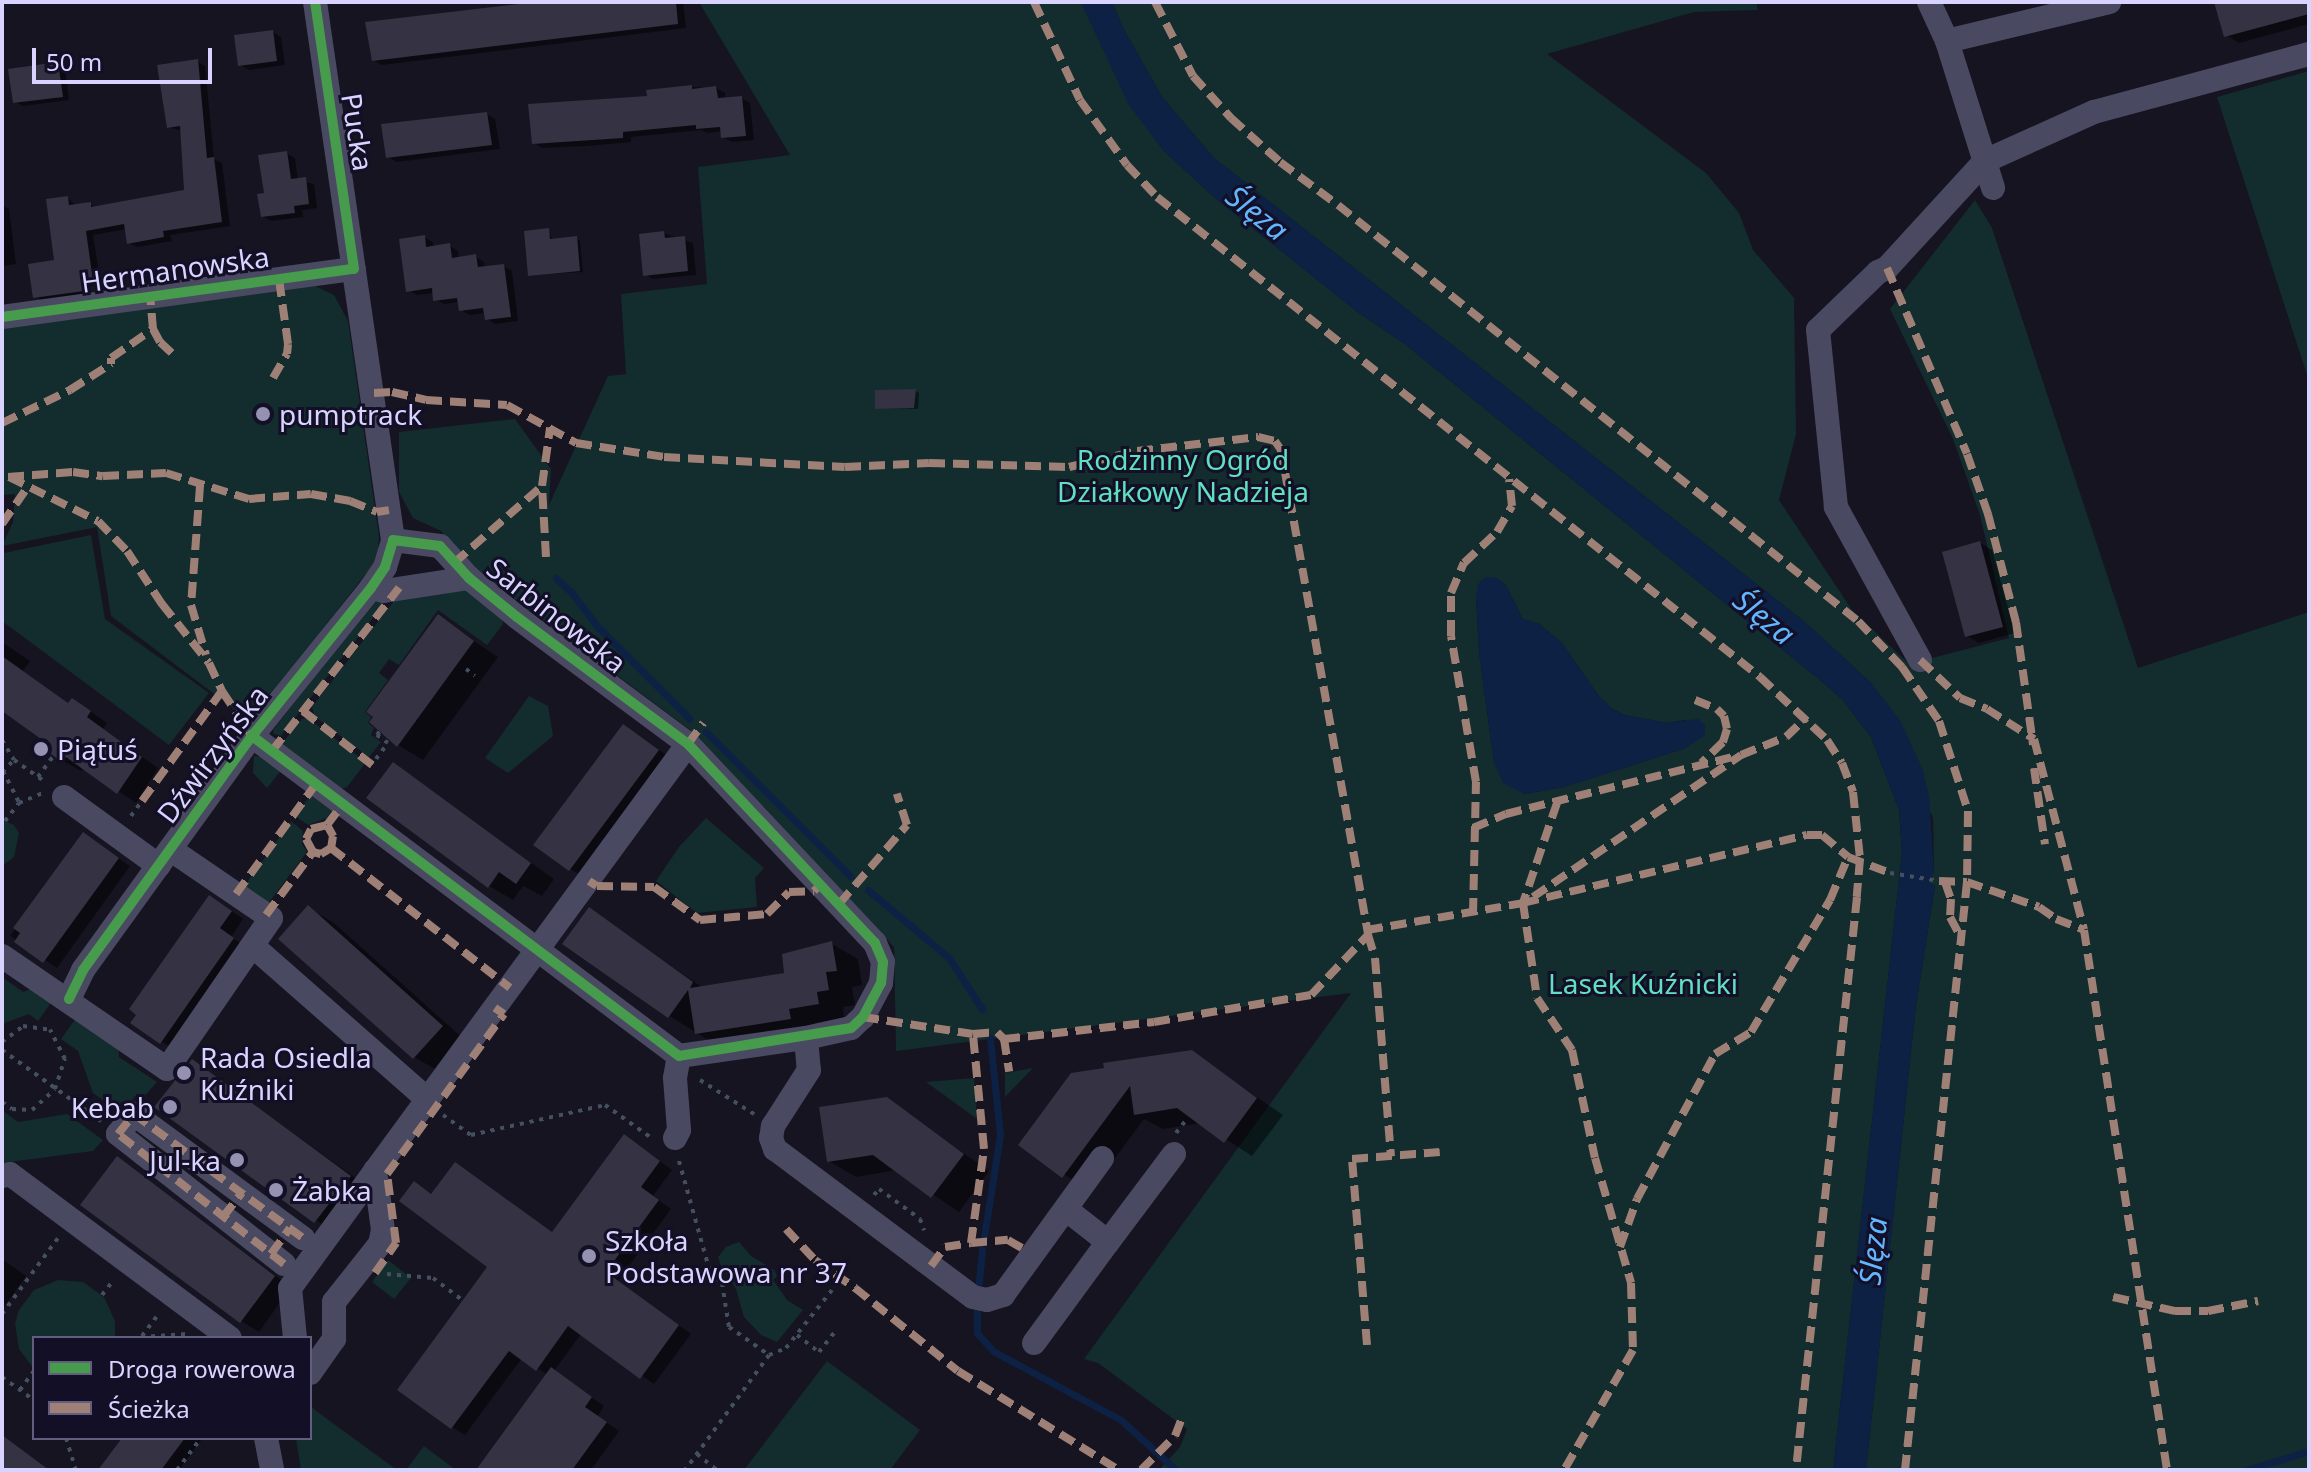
<!DOCTYPE html>
<meta charset="utf-8">
<style>
body{margin:0}
#map{position:relative;width:2311px;height:1472px;overflow:hidden;background:#161421;font-family:"Noto Sans",sans-serif}
div>[style]{position:absolute}
[style*='--x']{left:calc(var(--x)*1px);top:calc(var(--y)*1px);width:calc(var(--w)*1px);rotate:calc(var(--a)*1deg)}
.green>*{inset:0;background:#132c2d}
.water>*{inset:0;background:#0d2144}
.shadow>*{inset:0;background:#0007}
.stream>*{height:7px;margin:-3.5px;padding:0 3.5px;transform-origin:3.5px;border-radius:3.5px;background:#0d2144}
.building>*{inset:0;background:#343243}
.path>*{height:4px;margin-top:-2px;transform-origin:0;background:repeating-linear-gradient(90deg,#44505f 0 4px,transparent 0 10px)}
.minor>*{height:24px;margin:-12px;padding:0 12px;transform-origin:12px;border-radius:12px;background:#4a4962}
.quiet>*{height:8px;margin-top:-4px;transform-origin:0;background:repeating-linear-gradient(90deg,#9e8076 0 16px,transparent 0 24px)}
.cycleway>*{height:10px;margin:-5px;padding:0 5px;transform-origin:5px;border-radius:5px;background:#469c4c}
.dots>*{width:22px;height:22px;translate:-50% -50%;box-sizing:border-box;border:4px solid #130f26;border-radius:50%}
span{translate:-50% -50%;white-space:nowrap;text-align:center;line-height:1.15;-webkit-text-stroke:6px #130f26;paint-order:stroke}
.street-label{font-size:28px;color:#d9d4ff}
.poi-label{font-size:28px;color:#d9d4ff}
.left{translate:0 -50%;text-align:left}
.right{translate:-100% -50%;text-align:right}
.park-label{font-size:28px;color:#5fe0c0}
.water-label{font-size:30px;color:#62b6ff;font-style:italic}
.frame{position:absolute;inset:0;border:4px solid #d9d4ff;pointer-events:none}
.legend{position:absolute;left:32px;top:1336px;width:280px;height:104px;box-sizing:border-box;background:#130f26;border:2px solid #625e7d;margin:0;padding:10px 14px;list-style:none;font-size:24px;color:#d9d4ff}
.legend li{display:flex;align-items:center;gap:16px;height:40px}
.legend b{width:40px;border:2px solid #625e7d}
.scale{position:absolute;left:32px;top:48px;width:180px;height:36px;box-sizing:border-box;border:4px solid #d9d4ff;border-top:0;padding-left:10px;font-size:24px;line-height:28px;white-space:nowrap;color:#d9d4ff;-webkit-text-stroke:6px #130f26;paint-order:stroke}
</style>
<div id="map">
<div class="green">
<i style="clip-path:polygon(evenodd,699px 2px,1081px 2px,1129px 104px,1164px 151px,1215px 198px,1355px 310px,1406px 345px,1815px 676px,1842px 699px,1871px 737px,1899px 810px,1902px 853px,1833px 1470px,1159px 1470px,1180px 1447px,1187px 1429px,1098px 1363px,1084px 1359px,1351px 993px,896px 1051px,894px 947px,689px 729px,469px 565px,441px 531px,413px 518px,399px 492px,399px 432px,515px 419px,551px 469px,549px 505px,608px 376px,626px 374px,621px 294px,707px 284px,698px 167px,790px 155px,699px 2px,1505px 584px,1523px 619px,1539px 624px,1562px 643px,1598px 695px,1611px 708px,1625px 715px,1667px 723px,1686px 720px,1686px 748px,1564px 787px,1524px 794px,1494px 763px,1479px 652px,1476px 596px,1505px 584px)"></i>
<i style="clip-path:polygon(1112px 2px,1756px 2px,1758px 10px,1694px 12px,1547px 54px,1706px 173px,1739px 213px,1753px 250px,1794px 298px,1796px 434px,1779px 500px,1852px 610px,1909px 664px,2009px 638px,1980px 515px,1953px 439px,1890px 309px,1975px 200px,1992px 228px,2138px 668px,2309px 612px,2309px 1470px,1866px 1470px,1916px 1005px,1935px 886px,1928px 884px,1934px 871px,1933px 818px,1872px 684px,1806px 623px,1214px 158px,1162px 97px,1123px 28px)"></i>
<i style="clip-path:polygon(2309px 71px,2309px 381px,2217px 97px)"></i>
<i style="clip-path:polygon(315px 286px,334px 295px,348px 321px,379px 536px,378px 550px,372px 566px,250px 721px,111px 616px,97px 527px,2px 546px,13px 522px,15px 494px,2px 495px,2px 328px)"></i>
<i style="clip-path:polygon(91px 535px,105px 619px,209px 693px,169px 745px,2px 621px,4px 553px)"></i>
<i style="clip-path:polygon(464px 588px,500px 615px,503px 624px,487px 645px,438px 610px,399px 665px,389px 659px,379px 673px,388px 680px,365px 712px,371px 717px,368px 723px,374px 728px,371px 735px,381px 742px,369px 757px,315px 717px,312px 707px,397px 597px)"></i>
<i style="clip-path:polygon(382px 599px,384px 604px,281px 736px,274px 734px,273px 730px,375px 600px)"></i>
<i style="clip-path:polygon(529px 696px,548px 706px,553px 736px,508px 773px,485px 758px)"></i>
<i style="clip-path:polygon(302px 719px,309px 719px,362px 759px,364px 765px,347px 787px,337px 790px,284px 751px,283px 742px)"></i>
<i style="clip-path:polygon(254px 756px,270px 758px,283px 768px,267px 788px,253px 773px)"></i>
<i style="clip-path:polygon(312px 793px,333px 809px,327px 818px,308px 825px,295px 816px)"></i>
<i style="clip-path:polygon(706px 818px,764px 868px,755px 878px,757px 907px,697px 913px,656px 881px,679px 847px)"></i>
<i style="clip-path:polygon(2px 820px,14px 825px,19px 833px,14px 857px,2px 866px)"></i>
<i style="clip-path:polygon(291px 821px,303px 831px,302px 844px,307px 852px,267px 905px,243px 888px)"></i>
<i style="clip-path:polygon(2px 977px,23px 992px,39px 986px,55px 997px,38px 1021px,29px 1014px,2px 1024px)"></i>
<i style="clip-path:polygon(79px 1014px,118px 1041px,119px 1057px,157px 1082px,142px 1099px,135px 1096px,122px 1114px,93px 1093px,78px 1051px,61px 1039px)"></i>
<i style="clip-path:polygon(1033px 1068px,1005px 1097px,1005px 1073px)"></i>
<i style="clip-path:polygon(974px 1078px,977px 1119px,926px 1082px)"></i>
<i style="clip-path:polygon(2px 1110px,18px 1122px,67px 1114px,103px 1140px,93px 1151px,2px 1163px)"></i>
<i style="clip-path:polygon(739px 1242px,751px 1256px,774px 1270px,777px 1276px,773px 1280px,787px 1300px,803px 1310px,777px 1342px,761px 1335px,744px 1317px,736px 1289px,720px 1264px,718px 1257px,726px 1247px)"></i>
<i style="clip-path:polygon(388px 1260px,411px 1278px,394px 1299px,372px 1282px)"></i>
<i style="clip-path:polygon(58px 1280px,83px 1282px,104px 1297px,115px 1321px,115px 1338px,34px 1338px,34px 1369px,19px 1349px,15px 1323px,19px 1310px,34px 1290px)"></i>
<i style="clip-path:polygon(827px 1361px,920px 1430px,890px 1470px,744px 1470px)"></i>
<i style="clip-path:polygon(310px 1406px,323px 1416px,397px 1470px,301px 1470px,296px 1438px,310px 1438px)"></i>
<i style="clip-path:polygon(424px 1446px,456px 1470px,406px 1470px)"></i>
</div>
<div class="water">
<i style="clip-path:polygon(1081px 2px,1112px 2px,1123px 28px,1162px 97px,1214px 158px,1806px 623px,1872px 684px,1900px 720px,1922px 768px,1929px 796px,1934px 872px,1928px 883px,1935px 885px,1916px 1005px,1866px 1470px,1833px 1470px,1902px 853px,1899px 810px,1871px 737px,1842px 699px,1815px 676px,1406px 345px,1355px 310px,1215px 198px,1164px 151px,1129px 105px)"></i>
<i style="clip-path:polygon(1486px 577px,1497px 578px,1505px 584px,1523px 619px,1539px 624px,1562px 643px,1598px 695px,1611px 708px,1625px 715px,1667px 723px,1698px 719px,1705px 725px,1705px 735px,1686px 748px,1564px 787px,1524px 794px,1503px 783px,1494px 763px,1479px 652px,1476px 596px,1478px 584px)"></i>
</div>
<div class="shadow">
<i style="clip-path:polygon(543px 2px,683px 2px,686px 28px,382px 65px,373px 60px)"></i>
<i style="clip-path:polygon(2217px 2px,2307px 2px,2309px 24px,2239px 43px,2226px 35px)"></i>
<i style="clip-path:polygon(273px 32px,281px 37px,285px 65px,249px 70px,240px 65px)"></i>
<i style="clip-path:polygon(197px 61px,205px 66px,214px 159px,222px 163px,230px 226px,170px 235px,172px 241px,137px 247px,129px 243px,127px 229px,93px 235px,101px 285px,90px 286px,92px 295px,43px 301px,35px 296px,56px 261px,68px 198px,76px 206px,90px 204px,97px 208px,186px 192px,182px 131px,168px 127px)"></i>
<i style="clip-path:polygon(58px 64px,65px 68px,69px 100px,23px 106px,15px 102px)"></i>
<i style="clip-path:polygon(691px 87px,716px 88px,725px 93px,725px 100px,742px 98px,750px 103px,754px 140px,732px 142px,723px 137px,723px 131px,707px 133px,701px 130px,631px 137px,631px 142px,588px 146px,542px 148px,534px 143px,649px 97px)"></i>
<i style="clip-path:polygon(487px 114px,495px 119px,500px 149px,397px 162px,388px 157px)"></i>
<i style="clip-path:polygon(286px 153px,295px 158px,298px 180px,314px 184px,317px 208px,302px 210px,303px 217px,271px 221px,262px 216px,266px 194px)"></i>
<i style="clip-path:polygon(2px 205px,9px 209px,16px 264px,2px 266px)"></i>
<i style="clip-path:polygon(548px 230px,553px 241px,580px 240px,583px 272px,530px 275px)"></i>
<i style="clip-path:polygon(663px 233px,693px 243px,696px 275px,653px 279px,645px 274px)"></i>
<i style="clip-path:polygon(424px 237px,433px 242px,434px 248px,450px 246px,458px 251px,459px 259px,476px 257px,484px 262px,485px 268px,503px 266px,512px 271px,518px 321px,495px 324px,487px 319px,486px 313px,470px 315px,461px 310px,460px 302px,444px 304px,435px 299px,434px 293px,417px 295px,408px 290px)"></i>
<i style="clip-path:polygon(916px 391px,919px 393px,918px 409px,877px 408px)"></i>
<i style="clip-path:polygon(1980px 543px,1992px 550px,2015px 633px,1979px 643px,1967px 636px)"></i>
<i style="clip-path:polygon(438px 617px,498px 657px,423px 760px,398px 745px)"></i>
<i style="clip-path:polygon(2px 642px,30px 661px,23px 671px,69px 704px,90px 711px,107px 723px,103px 729px,158px 768px,136px 803px,84px 768px,81px 771px,63px 761px,44px 738px,2px 708px)"></i>
<i style="clip-path:polygon(624px 726px,684px 767px,596px 884px,570px 869px)"></i>
<i style="clip-path:polygon(393px 764px,554px 879px,542px 896px,523px 886px,513px 900px,489px 886px)"></i>
<i style="clip-path:polygon(84px 835px,130px 866px,57px 968px,10px 936px)"></i>
<i style="clip-path:polygon(222px 904px,243px 919px,231px 937px,245px 946px,173px 1049px,133px 1023px)"></i>
<i style="clip-path:polygon(308px 908px,334px 923px,467px 1042px,440px 1072px,414px 1057px)"></i>
<i style="clip-path:polygon(590px 909px,703px 988px,787px 974px,832px 944px,858px 959px,862px 985px,852px 987px,855px 1005px,843px 1007px,844px 1018px,815px 1023px,816px 1033px,723px 1049px,669px 1016px)"></i>
<i style="clip-path:polygon(1191px 1052px,1283px 1115px,1252px 1156px,1201px 1123px,1163px 1129px,1144px 1119px,1090px 1192px,1021px 1144px)"></i>
<i style="clip-path:polygon(193px 1061px,368px 1187px,333px 1232px,157px 1106px)"></i>
<i style="clip-path:polygon(886px 1099px,989px 1171px,959px 1212px,897px 1170px,856px 1177px,829px 1161px)"></i>
<i style="clip-path:polygon(638px 1145px,672px 1170px,653px 1196px,671px 1209px,618px 1281px,691px 1334px,654px 1384px,581px 1334px,554px 1371px,604px 1406px,598px 1416px,619px 1431px,591px 1470px,478px 1470px,548px 1375px,522px 1358px,465px 1435px,452px 1427px,490px 1267px,414px 1183px,432px 1195px,554px 1234px)"></i>
<i style="clip-path:polygon(118px 1158px,291px 1287px,259px 1332px,241px 1321px)"></i>
<i style="clip-path:polygon(2px 1259px,26px 1276px,2px 1310px)"></i>
<i style="clip-path:polygon(124px 1438px,201px 1438px,202px 1439px,179px 1470px,100px 1470px)"></i>
</div>
<div class="stream">
<i style="--x:556;--y:578;--w:22;--a:43"></i>
<i style="--x:572;--y:593;--w:40;--a:53"></i>
<i style="--x:596;--y:625;--w:132;--a:45"></i>
<i style="--x:706;--y:732;--w:204;--a:45"></i>
<i style="--x:868;--y:890;--w:106;--a:40"></i>
<i style="--x:949;--y:958;--w:61;--a:57.1"></i>
<i style="--x:984;--y:1237;--w:103;--a:-81.1"></i>
<i style="--x:1000;--y:1135;--w:98;--a:-95.9"></i>
<i style="--x:979;--y:1282;--w:33;--a:-85"></i>
<i style="--x:977;--y:1309;--w:24;--a:90"></i>
<i style="--x:977;--y:1333;--w:24;--a:48"></i>
<i style="--x:993;--y:1351;--w:145;--a:28.3"></i>
<i style="--x:1121;--y:1420;--w:74;--a:42.3"></i>
<i style="--x:2246;--y:1470;--w:66;--a:-16.8"></i>
</div>
<div class="building">
<i style="clip-path:polygon(535px 2px,676px 2px,678px 24px,372px 61px,365px 22px)"></i>
<i style="clip-path:polygon(2214px 2px,2309px 2px,2309px 14px,2224px 37px)"></i>
<i style="clip-path:polygon(273px 30px,277px 61px,238px 66px,234px 35px)"></i>
<i style="clip-path:polygon(198px 59px,207px 158px,214px 157px,222px 222px,163px 231px,164px 237px,127px 244px,124px 224px,86px 231px,93px 281px,83px 282px,84px 291px,33px 298px,28px 264px,54px 260px,46px 199px,68px 196px,69px 205px,91px 202px,91px 207px,184px 190px,180px 126px,167px 128px,157px 65px)"></i>
<i style="clip-path:polygon(58px 62px,63px 97px,13px 103px,8px 69px)"></i>
<i style="clip-path:polygon(692px 85px,692px 89px,716px 86px,718px 98px,742px 96px,746px 136px,721px 138px,720px 127px,696px 129px,696px 125px,623px 132px,623px 138px,532px 144px,528px 104px,647px 96px,646px 90px)"></i>
<i style="clip-path:polygon(487px 112px,492px 145px,386px 158px,381px 124px)"></i>
<i style="clip-path:polygon(287px 151px,291px 179px,306px 177px,309px 204px,294px 206px,295px 213px,261px 217px,257px 194px,264px 193px,258px 155px)"></i>
<i style="clip-path:polygon(549px 228px,550px 239px,577px 236px,580px 271px,528px 276px,524px 231px)"></i>
<i style="clip-path:polygon(664px 231px,665px 238px,685px 236px,688px 271px,643px 276px,639px 234px)"></i>
<i style="clip-path:polygon(425px 235px,426px 247px,450px 243px,452px 258px,476px 254px,478px 267px,504px 264px,511px 317px,485px 320px,483px 308px,459px 311px,457px 298px,433px 301px,432px 288px,406px 292px,399px 239px)"></i>
<i style="clip-path:polygon(916px 389px,914px 408px,875px 409px,875px 390px)"></i>
<i style="clip-path:polygon(1980px 541px,2003px 627px,1965px 637px,1942px 552px)"></i>
<i style="clip-path:polygon(438px 614px,474px 641px,397px 747px,369px 722px,373px 717px,366px 712px)"></i>
<i style="clip-path:polygon(2px 656px,68px 703px,72px 698px,91px 711px,87px 717px,142px 757px,117px 794px,66px 757px,62px 762px,37px 744px,41px 739px,2px 711px)"></i>
<i style="clip-path:polygon(623px 724px,659px 750px,569px 871px,533px 845px)"></i>
<i style="clip-path:polygon(393px 762px,531px 863px,516px 884px,499px 872px,488px 888px,366px 798px)"></i>
<i style="clip-path:polygon(83px 832px,119px 858px,43px 963px,14px 942px,20px 933px,13px 928px)"></i>
<i style="clip-path:polygon(209px 895px,232px 911px,220px 928px,234px 938px,160px 1044px,130px 1023px,136px 1015px,129px 1009px)"></i>
<i style="clip-path:polygon(308px 905px,443px 1026px,413px 1059px,278px 939px)"></i>
<i style="clip-path:polygon(589px 907px,693px 982px,690px 988px,784px 973px,782px 954px,832px 941px,837px 971px,826px 972px,829px 990px,817px 992px,819px 1004px,789px 1009px,791px 1019px,695px 1034px,688px 990px,668px 1018px,562px 944px)"></i>
<i style="clip-path:polygon(1192px 1050px,1257px 1098px,1224px 1143px,1177px 1108px,1134px 1115px,1130px 1086px,1062px 1178px,1018px 1145px,1071px 1073px,1104px 1068px,1103px 1063px)"></i>
<i style="clip-path:polygon(192px 1059px,351px 1176px,314px 1223px,154px 1107px)"></i>
<i style="clip-path:polygon(887px 1097px,964px 1154px,931px 1198px,873px 1155px,827px 1162px,819px 1107px)"></i>
<i style="clip-path:polygon(624px 1134px,660px 1161px,641px 1187px,659px 1200px,606px 1272px,679px 1325px,640px 1379px,568px 1326px,536px 1371px,509px 1351px,451px 1429px,397px 1390px,487px 1267px,399px 1201px,414px 1181px,431px 1194px,455px 1162px,552px 1232px)"></i>
<i style="clip-path:polygon(117px 1156px,275px 1276px,240px 1323px,80px 1205px)"></i>
<i style="clip-path:polygon(551px 1367px,592px 1397px,585px 1407px,607px 1422px,572px 1470px,476px 1470px)"></i>
<i style="clip-path:polygon(2px 1435px,49px 1470px,2px 1470px)"></i>
<i style="clip-path:polygon(122px 1438px,185px 1438px,161px 1470px,98px 1470px)"></i>
</div>
<div class="path">
<i style="--x:466;--y:669;--w:11;--a:38"></i>
<i style="--x:2;--y:740;--w:23;--a:59"></i>
<i style="--x:14;--y:760;--w:38;--a:35"></i>
<i style="--x:376;--y:759;--w:20;--a:-53"></i>
<i style="--x:388;--y:743;--w:14;--a:-144"></i>
<i style="--x:377;--y:735;--w:5;--a:-53"></i>
<i style="--x:3;--y:771;--w:36;--a:63"></i>
<i style="--x:2;--y:772;--w:17;--a:-45"></i>
<i style="--x:38;--y:777;--w:26;--a:-54"></i>
<i style="--x:131;--y:816;--w:19;--a:-54"></i>
<i style="--x:5;--y:821;--w:23;--a:-52"></i>
<i style="--x:19;--y:803;--w:25;--a:-23"></i>
<i style="--x:1890;--y:873;--w:50;--a:9.3"></i>
<i style="--x:2;--y:1042;--w:26;--a:-37"></i>
<i style="--x:23;--y:1026;--w:27;--a:8"></i>
<i style="--x:2;--y:1050;--w:122;--a:35.6"></i>
<i style="--x:700;--y:1080;--w:64;--a:32.2"></i>
<i style="--x:2;--y:1102;--w:12;--a:35"></i>
<i style="--x:12;--y:1109;--w:20;--a:3"></i>
<i style="--x:32;--y:1110;--w:31;--a:-42"></i>
<i style="--x:55;--y:1089;--w:32;--a:-72"></i>
<i style="--x:65;--y:1059;--w:33;--a:-117"></i>
<i style="--x:443;--y:1115;--w:34;--a:36"></i>
<i style="--x:471;--y:1135;--w:137;--a:-12.6"></i>
<i style="--x:605;--y:1105;--w:59;--a:35.3"></i>
<i style="--x:1176;--y:1133;--w:18;--a:-52"></i>
<i style="--x:679;--y:1161;--w:115;--a:74.4"></i>
<i style="--x:710;--y:1272;--w:16;--a:43"></i>
<i style="--x:722;--y:1283;--w:45;--a:81"></i>
<i style="--x:729;--y:1327;--w:49;--a:35"></i>
<i style="--x:769;--y:1355;--w:142;--a:126.1"></i>
<i style="--x:874;--y:1195;--w:8;--a:-50"></i>
<i style="--x:879;--y:1189;--w:51;--a:36.2"></i>
<i style="--x:920;--y:1219;--w:12;--a:70"></i>
<i style="--x:387;--y:1274;--w:46;--a:5"></i>
<i style="--x:433;--y:1278;--w:38;--a:37"></i>
<i style="--x:102;--y:1295;--w:18;--a:-52"></i>
<i style="--x:2;--y:1314;--w:94;--a:-53.6"></i>
<i style="--x:797;--y:1335;--w:28;--a:38"></i>
<i style="--x:819;--y:1352;--w:29;--a:-52"></i>
<i style="--x:142;--y:1336;--w:26;--a:-53"></i>
<i style="--x:141;--y:1337;--w:46;--a:-3.7"></i>
<i style="--x:769;--y:1355;--w:18;--a:-22"></i>
<i style="--x:786;--y:1348;--w:74;--a:-51.6"></i>
<i style="--x:2;--y:1377;--w:39;--a:36"></i>
<i style="--x:20;--y:1390;--w:24;--a:-54"></i>
<i style="--x:66;--y:1438;--w:34;--a:73"></i>
<i style="--x:697;--y:1454;--w:26;--a:39"></i>
<i style="--x:177;--y:1470;--w:40;--a:-53"></i>
</div>
<div class="minor">
<i style="--x:1929;--y:2;--w:43;--a:65.2"></i>
<i style="--x:1947;--y:41;--w:154;--a:72.6"></i>
<i style="--x:1947;--y:41;--w:167;--a:-13.5"></i>
<i style="--x:2;--y:317;--w:355;--a:-7.8"></i>
<i style="--x:371;--y:588;--w:13;--a:13"></i>
<i style="--x:384;--y:591;--w:86;--a:-8.7"></i>
<i style="--x:1920;--y:660;--w:175;--a:-118.8"></i>
<i style="--x:1836;--y:507;--w:178;--a:-95.8"></i>
<i style="--x:1818;--y:330;--w:83;--a:-44"></i>
<i style="--x:1878;--y:272;--w:10;--a:-24"></i>
<i style="--x:1887;--y:268;--w:145;--a:-47.5"></i>
<i style="--x:1985;--y:161;--w:120;--a:-24.2"></i>
<i style="--x:2094;--y:112;--w:223;--a:-15.1"></i>
<i style="--x:252;--y:736;--w:534;--a:36.85"></i>
<i style="--x:679;--y:1056;--w:128;--a:-8.1"></i>
<i style="--x:806;--y:1038;--w:46;--a:-12.5"></i>
<i style="--x:851;--y:1028;--w:16;--a:-43"></i>
<i style="--x:863;--y:1017;--w:38;--a:-62"></i>
<i style="--x:881;--y:983;--w:21;--a:-85"></i>
<i style="--x:883;--y:962;--w:21;--a:-113"></i>
<i style="--x:875;--y:943;--w:273;--a:-133.2"></i>
<i style="--x:688;--y:744;--w:213;--a:-143.4"></i>
<i style="--x:517;--y:617;--w:62;--a:-140.9"></i>
<i style="--x:469;--y:578;--w:43;--a:-132.2"></i>
<i style="--x:440;--y:546;--w:47;--a:-172.7"></i>
<i style="--x:64;--y:797;--w:117;--a:36"></i>
<i style="--x:254;--y:947;--w:230;--a:41.3"></i>
<i style="--x:2;--y:956;--w:200;--a:34.4"></i>
<i style="--x:167;--y:1069;--w:183;--a:-55.4"></i>
<i style="--x:271;--y:918;--w:122;--a:-145.7"></i>
<i style="--x:69;--y:999;--w:32;--a:-64"></i>
<i style="--x:83;--y:970;--w:289;--a:-54.2"></i>
<i style="--x:252;--y:736;--w:190;--a:-51.2"></i>
<i style="--x:371;--y:588;--w:25;--a:-56"></i>
<i style="--x:385;--y:567;--w:28;--a:-73"></i>
<i style="--x:393;--y:540;--w:544;--a:-98.25"></i>
<i style="--x:806;--y:1038;--w:32;--a:85"></i>
<i style="--x:809;--y:1070;--w:67;--a:122.7"></i>
<i style="--x:773;--y:1126;--w:12;--a:99"></i>
<i style="--x:771;--y:1138;--w:12;--a:70"></i>
<i style="--x:775;--y:1149;--w:247;--a:36.8"></i>
<i style="--x:973;--y:1297;--w:14;--a:12"></i>
<i style="--x:987;--y:1300;--w:17;--a:-17"></i>
<i style="--x:1003;--y:1295;--w:169;--a:-54.1"></i>
<i style="--x:675;--y:1138;--w:9;--a:-63"></i>
<i style="--x:679;--y:1130;--w:52;--a:-94.4"></i>
<i style="--x:675;--y:1078;--w:22;--a:-80"></i>
<i style="--x:2;--y:1176;--w:8;--a:-14"></i>
<i style="--x:10;--y:1174;--w:274;--a:36.7"></i>
<i style="--x:1067;--y:1210;--w:52;--a:38"></i>
<i style="--x:1108;--y:1242;--w:110;--a:-53.1"></i>
<i style="--x:284;--y:1264;--w:211;--a:-141.9"></i>
<i style="--x:118;--y:1134;--w:26;--a:-51"></i>
<i style="--x:134;--y:1114;--w:210;--a:36.3"></i>
<i style="--x:295;--y:1338;--w:50;--a:-95.7"></i>
<i style="--x:290;--y:1288;--w:145;--a:-54"></i>
<i style="--x:1034;--y:1343;--w:125;--a:-53.8"></i>
<i style="--x:310;--y:1373;--w:42;--a:-54.8"></i>
<i style="--x:334;--y:1339;--w:37;--a:-90"></i>
<i style="--x:334;--y:1302;--w:74;--a:-51.6"></i>
<i style="--x:380;--y:1244;--w:14;--a:-78"></i>
<i style="--x:383;--y:1230;--w:60;--a:-97.7"></i>
<i style="--x:375;--y:1171;--w:529;--a:-53.76"></i>
<i style="--x:266;--y:1438;--w:33;--a:79"></i>
</div>
<div class="quiet">
<i style="--x:1034;--y:2;--w:108;--a:64.9"></i>
<i style="--x:1080;--y:100;--w:80;--a:54.1"></i>
<i style="--x:1127;--y:165;--w:44;--a:46.8"></i>
<i style="--x:1157;--y:197;--w:771;--a:38.52"></i>
<i style="--x:1760;--y:677;--w:92;--a:43.2"></i>
<i style="--x:1827;--y:740;--w:27;--a:57"></i>
<i style="--x:1842;--y:763;--w:31;--a:69"></i>
<i style="--x:1853;--y:792;--w:67;--a:84"></i>
<i style="--x:1860;--y:859;--w:38;--a:95"></i>
<i style="--x:1857;--y:897;--w:576;--a:96.08"></i>
<i style="--x:1155;--y:2;--w:83;--a:62.8"></i>
<i style="--x:1193;--y:76;--w:57;--a:47.9"></i>
<i style="--x:1231;--y:118;--w:66;--a:41.9"></i>
<i style="--x:1280;--y:162;--w:72;--a:36.6"></i>
<i style="--x:1338;--y:205;--w:666;--a:38.66"></i>
<i style="--x:1858;--y:621;--w:64;--a:46.3"></i>
<i style="--x:1902;--y:667;--w:65;--a:55.6"></i>
<i style="--x:1939;--y:721;--w:95;--a:72.1"></i>
<i style="--x:1968;--y:811;--w:71;--a:90.8"></i>
<i style="--x:1967;--y:882;--w:591;--a:96.02"></i>
<i style="--x:1887;--y:268;--w:202;--a:66.7"></i>
<i style="--x:1967;--y:454;--w:64;--a:70.7"></i>
<i style="--x:1988;--y:514;--w:112;--a:75.5"></i>
<i style="--x:2016;--y:622;--w:124;--a:82.1"></i>
<i style="--x:153;--y:329;--w:15;--a:62"></i>
<i style="--x:160;--y:342;--w:21;--a:43"></i>
<i style="--x:273;--y:378;--w:28;--a:-60"></i>
<i style="--x:287;--y:354;--w:10;--a:-84"></i>
<i style="--x:288;--y:344;--w:66;--a:-97.9"></i>
<i style="--x:374;--y:393;--w:18;--a:-3"></i>
<i style="--x:392;--y:392;--w:35;--a:13"></i>
<i style="--x:426;--y:400;--w:81;--a:3.5"></i>
<i style="--x:507;--y:405;--w:79;--a:28.8"></i>
<i style="--x:576;--y:443;--w:89;--a:9"></i>
<i style="--x:664;--y:457;--w:181;--a:3.2"></i>
<i style="--x:845;--y:467;--w:84;--a:-2.7"></i>
<i style="--x:929;--y:463;--w:140;--a:1.6"></i>
<i style="--x:1069;--y:467;--w:70;--a:-13.2"></i>
<i style="--x:1137;--y:451;--w:122;--a:-6.6"></i>
<i style="--x:1258;--y:437;--w:17;--a:13"></i>
<i style="--x:1275;--y:441;--w:11;--a:56"></i>
<i style="--x:1281;--y:450;--w:493;--a:79.8"></i>
<i style="--x:1368;--y:935;--w:24;--a:73"></i>
<i style="--x:1375;--y:958;--w:199;--a:85.4"></i>
<i style="--x:2;--y:423;--w:76;--a:-25.9"></i>
<i style="--x:70;--y:390;--w:49;--a:-32.4"></i>
<i style="--x:111;--y:364;--w:6;--a:-90"></i>
<i style="--x:111;--y:358;--w:51;--a:-34.6"></i>
<i style="--x:153;--y:329;--w:32;--a:-95"></i>
<i style="--x:8;--y:477;--w:65;--a:-4.4"></i>
<i style="--x:73;--y:472;--w:30;--a:8"></i>
<i style="--x:103;--y:476;--w:63;--a:-2.7"></i>
<i style="--x:166;--y:473;--w:87;--a:17.4"></i>
<i style="--x:249;--y:499;--w:62;--a:-4.6"></i>
<i style="--x:311;--y:494;--w:40;--a:10"></i>
<i style="--x:350;--y:501;--w:29;--a:22"></i>
<i style="--x:377;--y:512;--w:12;--a:-9"></i>
<i style="--x:9;--y:477;--w:99;--a:26.3"></i>
<i style="--x:98;--y:521;--w:42;--a:46"></i>
<i style="--x:127;--y:551;--w:64;--a:56.6"></i>
<i style="--x:162;--y:604;--w:75;--a:51.5"></i>
<i style="--x:209;--y:663;--w:31;--a:65"></i>
<i style="--x:222;--y:691;--w:54;--a:56.3"></i>
<i style="--x:200;--y:486;--w:119;--a:94.3"></i>
<i style="--x:191;--y:605;--w:52;--a:73.3"></i>
<i style="--x:2;--y:524;--w:47;--a:-55.3"></i>
<i style="--x:546;--y:557;--w:71;--a:-93.2"></i>
<i style="--x:542;--y:486;--w:59;--a:-82.1"></i>
<i style="--x:454;--y:563;--w:117;--a:-41.2"></i>
<i style="--x:1920;--y:660;--w:55;--a:43.5"></i>
<i style="--x:1960;--y:698;--w:29;--a:22"></i>
<i style="--x:1987;--y:709;--w:56;--a:32.6"></i>
<i style="--x:2034;--y:739;--w:197;--a:75.3"></i>
<i style="--x:2084;--y:930;--w:546;--a:81.26"></i>
<i style="--x:1695;--y:700;--w:24;--a:22"></i>
<i style="--x:1717;--y:709;--w:10;--a:45"></i>
<i style="--x:1724;--y:716;--w:13;--a:77"></i>
<i style="--x:1727;--y:729;--w:14;--a:107"></i>
<i style="--x:1723;--y:742;--w:30;--a:136"></i>
<i style="--x:303;--y:711;--w:88;--a:38"></i>
<i style="--x:688;--y:744;--w:26;--a:-54"></i>
<i style="--x:272;--y:751;--w:207;--a:-52.1"></i>
<i style="--x:2034;--y:768;--w:77;--a:81.8"></i>
<i style="--x:142;--y:801;--w:136;--a:-54"></i>
<i style="--x:1557;--y:803;--w:106;--a:108.8"></i>
<i style="--x:1523;--y:903;--w:96;--a:81.6"></i>
<i style="--x:1537;--y:998;--w:63;--a:56.1"></i>
<i style="--x:1572;--y:1050;--w:110;--a:78"></i>
<i style="--x:1595;--y:1158;--w:130;--a:73.9"></i>
<i style="--x:1631;--y:1283;--w:67;--a:88.3"></i>
<i style="--x:1633;--y:1350;--w:138;--a:119.9"></i>
<i style="--x:327;--y:825;--w:13;--a:61"></i>
<i style="--x:333;--y:836;--w:12;--a:99"></i>
<i style="--x:331;--y:848;--w:12;--a:149"></i>
<i style="--x:321;--y:854;--w:8;--a:-166"></i>
<i style="--x:313;--y:852;--w:15;--a:-118"></i>
<i style="--x:306;--y:839;--w:11;--a:-63"></i>
<i style="--x:311;--y:829;--w:16;--a:-14"></i>
<i style="--x:327;--y:825;--w:26;--a:-53"></i>
<i style="--x:1473;--y:828;--w:36;--a:-23"></i>
<i style="--x:1506;--y:814;--w:234;--a:-14.1"></i>
<i style="--x:331;--y:848;--w:227;--a:38"></i>
<i style="--x:589;--y:881;--w:9;--a:32"></i>
<i style="--x:597;--y:886;--w:57;--a:1"></i>
<i style="--x:654;--y:887;--w:57;--a:35.7"></i>
<i style="--x:700;--y:920;--w:67;--a:-5.1"></i>
<i style="--x:767;--y:914;--w:31;--a:-45"></i>
<i style="--x:789;--y:892;--w:25;--a:-2"></i>
<i style="--x:814;--y:891;--w:8;--a:-45"></i>
<i style="--x:1939;--y:881;--w:28;--a:2"></i>
<i style="--x:1967;--y:882;--w:76;--a:19.1"></i>
<i style="--x:2039;--y:907;--w:21;--a:35"></i>
<i style="--x:2056;--y:919;--w:30;--a:21"></i>
<i style="--x:1945;--y:882;--w:18;--a:71"></i>
<i style="--x:1951;--y:899;--w:18;--a:93"></i>
<i style="--x:1950;--y:917;--w:24;--a:62"></i>
<i style="--x:236;--y:894;--w:136;--a:-54"></i>
<i style="--x:1533;--y:897;--w:252;--a:-34.3"></i>
<i style="--x:1741;--y:755;--w:48;--a:-21.8"></i>
<i style="--x:1786;--y:737;--w:28;--a:-44"></i>
<i style="--x:839;--y:904;--w:104;--a:-49.3"></i>
<i style="--x:907;--y:825;--w:33;--a:-108"></i>
<i style="--x:1473;--y:914;--w:132;--a:-88.7"></i>
<i style="--x:1476;--y:782;--w:148;--a:-99.7"></i>
<i style="--x:1451;--y:636;--w:43;--a:-90"></i>
<i style="--x:1451;--y:593;--w:33;--a:-67"></i>
<i style="--x:1464;--y:563;--w:45;--a:-43.2"></i>
<i style="--x:1497;--y:532;--w:30;--a:-60"></i>
<i style="--x:1512;--y:506;--w:27;--a:-96"></i>
<i style="--x:266;--y:915;--w:79;--a:-53.3"></i>
<i style="--x:1367;--y:930;--w:158;--a:-9.8"></i>
<i style="--x:1523;--y:903;--w:292;--a:-13.5"></i>
<i style="--x:1807;--y:835;--w:15;--a:0"></i>
<i style="--x:1822;--y:835;--w:34;--a:40"></i>
<i style="--x:1848;--y:857;--w:45;--a:20.9"></i>
<i style="--x:863;--y:1017;--w:111;--a:8.8"></i>
<i style="--x:973;--y:1034;--w:24;--a:-5"></i>
<i style="--x:997;--y:1032;--w:10;--a:45"></i>
<i style="--x:1004;--y:1039;--w:151;--a:-6.5"></i>
<i style="--x:1154;--y:1022;--w:159;--a:-9.8"></i>
<i style="--x:1311;--y:995;--w:83;--a:-46.5"></i>
<i style="--x:1004;--y:1039;--w:33;--a:81"></i>
<i style="--x:223;--y:1217;--w:31;--a:-52"></i>
<i style="--x:786;--y:1229;--w:42;--a:46.9"></i>
<i style="--x:815;--y:1260;--w:49;--a:35"></i>
<i style="--x:855;--y:1288;--w:132;--a:38.9"></i>
<i style="--x:958;--y:1371;--w:189;--a:31.6"></i>
<i style="--x:971;--y:1243;--w:37;--a:-5"></i>
<i style="--x:1008;--y:1240;--w:16;--a:30"></i>
<i style="--x:1620;--y:1247;--w:51;--a:-70.5"></i>
<i style="--x:1637;--y:1199;--w:165;--a:-61.7"></i>
<i style="--x:1715;--y:1054;--w:42;--a:-31.4"></i>
<i style="--x:1751;--y:1032;--w:154;--a:-59.1"></i>
<i style="--x:1830;--y:900;--w:47;--a:-67.3"></i>
<i style="--x:271;--y:1254;--w:32;--a:-54"></i>
<i style="--x:284;--y:1264;--w:211;--a:-141.9"></i>
<i style="--x:118;--y:1134;--w:26;--a:-51"></i>
<i style="--x:134;--y:1114;--w:210;--a:36.3"></i>
<i style="--x:931;--y:1266;--w:24;--a:-54"></i>
<i style="--x:945;--y:1247;--w:26;--a:-9"></i>
<i style="--x:971;--y:1243;--w:95;--a:-82.1"></i>
<i style="--x:984;--y:1149;--w:116;--a:-95.5"></i>
<i style="--x:375;--y:1273;--w:37;--a:-55"></i>
<i style="--x:396;--y:1243;--w:70;--a:-97.4"></i>
<i style="--x:387;--y:1174;--w:198;--a:-53.8"></i>
<i style="--x:504;--y:1014;--w:11;--a:-146"></i>
<i style="--x:2113;--y:1297;--w:64;--a:12.7"></i>
<i style="--x:2175;--y:1311;--w:33;--a:0"></i>
<i style="--x:2208;--y:1311;--w:51;--a:-11.3"></i>
<i style="--x:1367;--y:1345;--w:187;--a:-94.6"></i>
<i style="--x:1352;--y:1159;--w:88;--a:-4.5"></i>
<i style="--x:1141;--y:1470;--w:48;--a:-45"></i>
<i style="--x:1175;--y:1436;--w:19;--a:-69"></i>
</div>
<div class="cycleway">
<i style="--x:2;--y:317;--w:355;--a:-7.8"></i>
<i style="--x:354;--y:269;--w:270;--a:-98.3"></i>
<i style="--x:69;--y:999;--w:32;--a:-64"></i>
<i style="--x:83;--y:970;--w:289;--a:-54.2"></i>
<i style="--x:252;--y:736;--w:190;--a:-51.2"></i>
<i style="--x:371;--y:588;--w:25;--a:-56"></i>
<i style="--x:385;--y:567;--w:28;--a:-73"></i>
<i style="--x:393;--y:540;--w:47;--a:7.3"></i>
<i style="--x:440;--y:546;--w:43;--a:47.8"></i>
<i style="--x:469;--y:578;--w:62;--a:39.1"></i>
<i style="--x:517;--y:617;--w:213;--a:36.6"></i>
<i style="--x:688;--y:744;--w:273;--a:46.8"></i>
<i style="--x:875;--y:943;--w:21;--a:67"></i>
<i style="--x:883;--y:962;--w:21;--a:95"></i>
<i style="--x:881;--y:983;--w:38;--a:118"></i>
<i style="--x:863;--y:1017;--w:16;--a:137"></i>
<i style="--x:851;--y:1028;--w:174;--a:170.8"></i>
<i style="--x:679;--y:1056;--w:534;--a:-143.15"></i>
</div>
<div class="dots">
<i style="left:263px;top:414px;background:#9591b1"></i>
<i style="left:41px;top:749px;background:#9591b1"></i>
<i style="left:184px;top:1073px;background:#9591b1"></i>
<i style="left:170px;top:1107px;background:#9591b1"></i>
<i style="left:237px;top:1160px;background:#9591b1"></i>
<i style="left:276px;top:1190px;background:#9591b1"></i>
<i style="left:589px;top:1256px;background:#9591b1"></i>
</div>
<div class="street-label">
<span style="left:358px;top:132px;rotate:81deg">Pucka</span>
<span style="left:175px;top:269px;rotate:-8deg">Hermanowska</span>
<span style="left:557px;top:615px;rotate:38deg">Sarbinowska</span>
<span style="left:212px;top:754px;rotate:-53deg">Dźwirzyńska</span>
</div>
<div class="poi-label">
<span class="left" style="left:279px;top:414px">pumptrack</span>
<span class="left" style="left:57px;top:749px">Piątuś</span>
<span class="left" style="left:200px;top:1073px">Rada Osiedla<br>Kuźniki</span>
<span class="right" style="left:154px;top:1107px">Kebab</span>
<span class="right" style="left:221px;top:1160px">Jul-ka</span>
<span class="left" style="left:292px;top:1190px">Żabka</span>
<span class="left" style="left:605px;top:1256px">Szkoła<br>Podstawowa nr 37</span>
</div>
<div class="park-label">
<span style="left:1183px;top:475px">Rodzinny Ogród<br>Działkowy Nadzieja</span>
<span style="left:1643px;top:983px">Lasek Kuźnicki</span>
</div>
<div class="water-label">
<span style="left:1257px;top:213px;rotate:38deg">Ślęza</span>
<span style="left:1764px;top:617px;rotate:39deg">Ślęza</span>
<span style="left:1873px;top:1251px;rotate:-84deg">Ślęza</span>
</div>
<div class="frame"></div>
<ul class="legend">
<li><b style="height:10px;background:#469c4c"></b>Droga rowerowa</li>
<li><b style="height:10px;background:#9e8076"></b>Ścieżka</li>
</ul>
<div class="scale">50 m</div>
</div>
